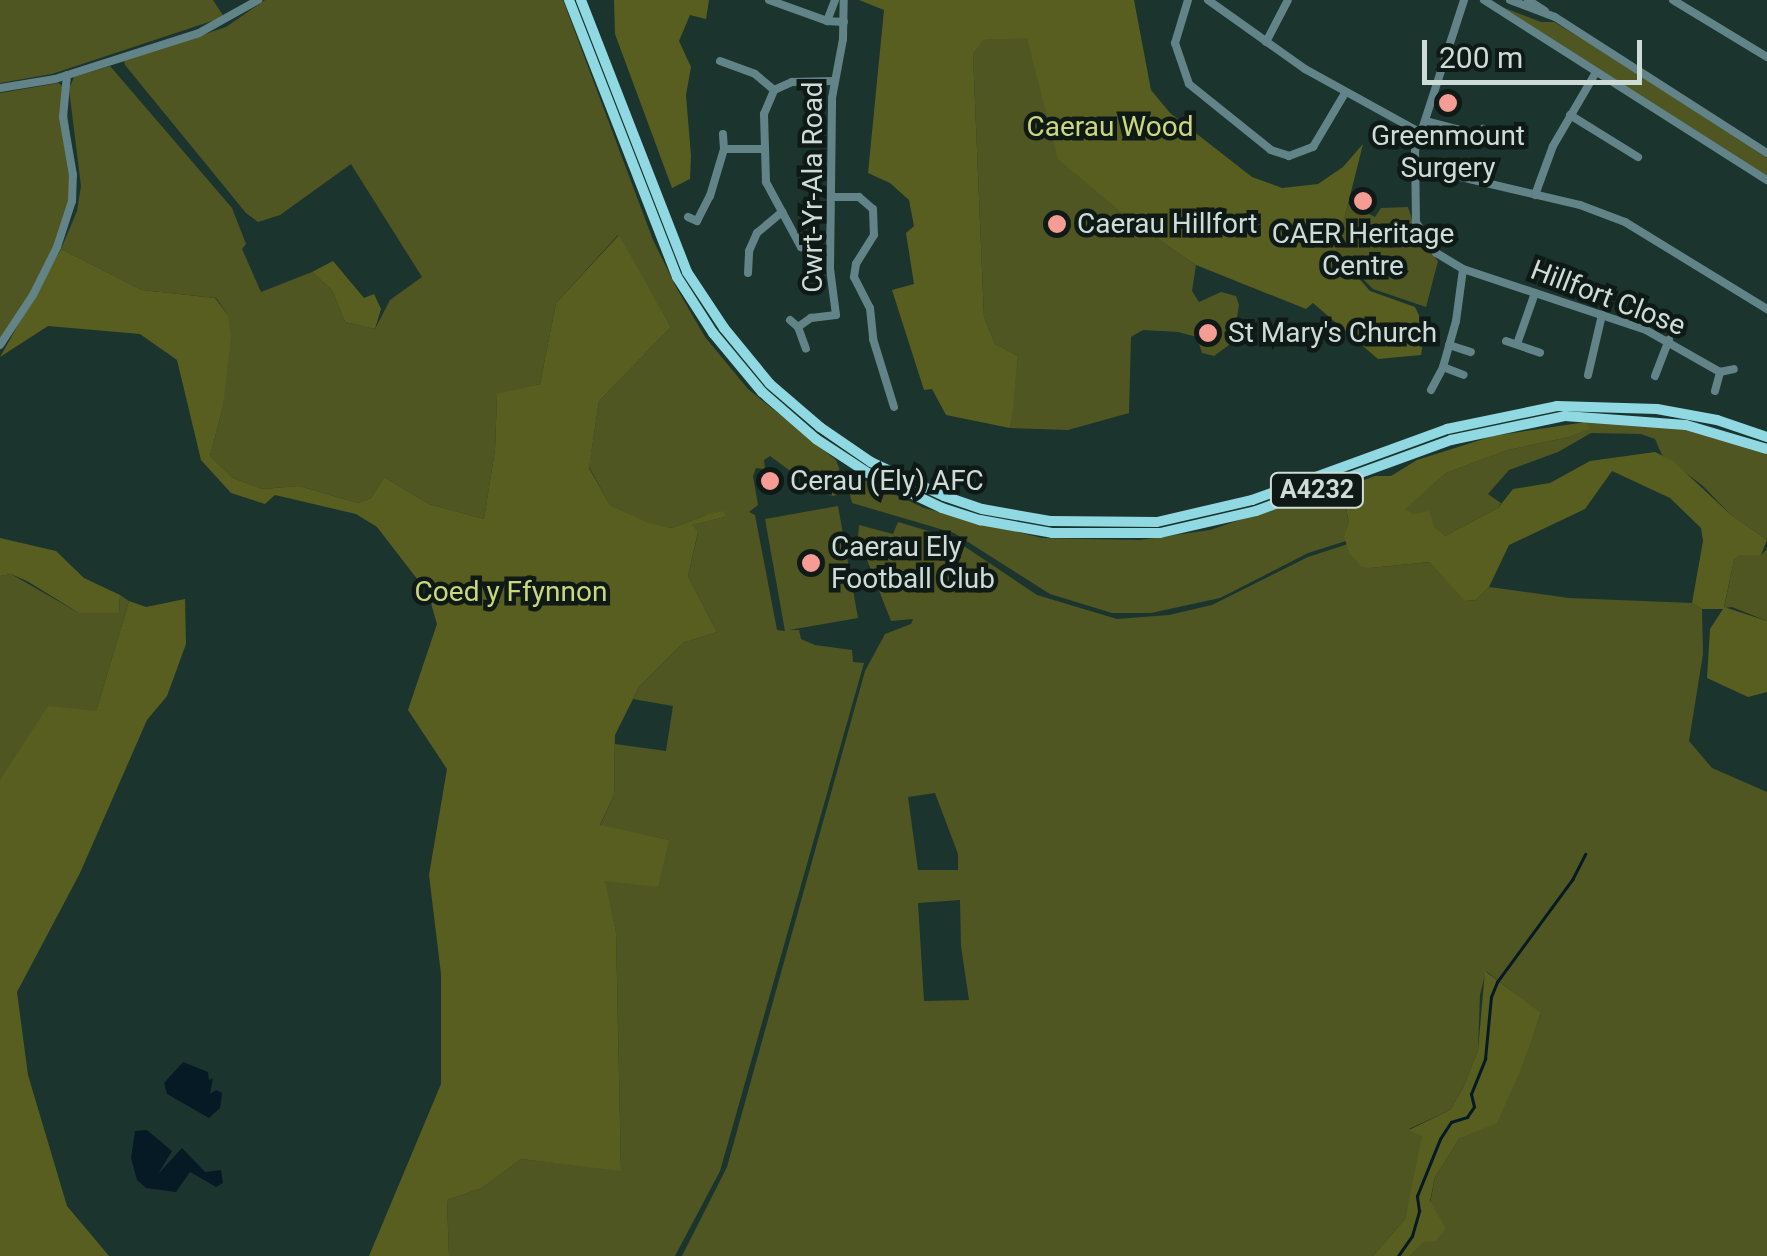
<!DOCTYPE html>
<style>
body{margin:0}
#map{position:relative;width:1767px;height:1256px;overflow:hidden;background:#1b352e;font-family:Roboto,sans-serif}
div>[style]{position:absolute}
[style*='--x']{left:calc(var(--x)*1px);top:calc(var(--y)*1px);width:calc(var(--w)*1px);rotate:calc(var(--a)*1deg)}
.green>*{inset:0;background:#505621}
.forest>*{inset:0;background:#585e1f}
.water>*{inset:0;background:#061a25}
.stream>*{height:2.5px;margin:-1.25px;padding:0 1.25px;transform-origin:1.25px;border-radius:1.25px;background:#061a25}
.minor>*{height:8px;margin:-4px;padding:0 4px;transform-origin:4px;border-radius:4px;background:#628488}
.major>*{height:10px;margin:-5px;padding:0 5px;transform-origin:5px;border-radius:5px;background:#91d9e2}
.dots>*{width:28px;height:28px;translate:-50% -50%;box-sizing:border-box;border:5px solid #0f1a17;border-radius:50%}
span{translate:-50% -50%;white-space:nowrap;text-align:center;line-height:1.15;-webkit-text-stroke:9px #0f1a17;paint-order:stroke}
.shield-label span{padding:2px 8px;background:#0f1a17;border:2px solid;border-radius:8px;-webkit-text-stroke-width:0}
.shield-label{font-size:25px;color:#cddcd7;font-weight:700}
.park-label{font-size:28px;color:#cbd77c}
.poi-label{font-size:28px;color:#cddcd7}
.left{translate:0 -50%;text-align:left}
.street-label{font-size:28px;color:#cddcd7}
.scale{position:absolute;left:1422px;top:40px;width:220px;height:45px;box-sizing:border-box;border:5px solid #cddcd7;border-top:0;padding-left:12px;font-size:30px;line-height:35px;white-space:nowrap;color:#cddcd7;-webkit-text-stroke:8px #0f1a17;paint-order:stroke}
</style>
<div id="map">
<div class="green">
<i style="clip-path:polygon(0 0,213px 0,224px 17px,52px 74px,0 83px)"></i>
<i style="clip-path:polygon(265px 0,563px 0,653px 240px,676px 287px,705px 337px,748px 389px,836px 460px,839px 468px,843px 490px,834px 496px,820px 493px,770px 456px,764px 460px,765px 469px,756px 468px,753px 476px,758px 505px,749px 512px,755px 515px,777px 630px,785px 631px,765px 519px,838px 506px,858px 618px,789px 630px,799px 630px,801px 639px,815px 645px,852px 650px,853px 662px,864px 663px,720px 1171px,675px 1256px,449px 1256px,447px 1200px,482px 1188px,521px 1159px,621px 1170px,616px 932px,604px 880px,669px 840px,600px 826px,614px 795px,615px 744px,666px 751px,673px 706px,633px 699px,639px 687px,683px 643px,717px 632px,688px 576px,698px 533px,691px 525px,725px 517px,706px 515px,672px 528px,648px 524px,610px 505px,589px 467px,599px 401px,671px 327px,618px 235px,556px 303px,540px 384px,497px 395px,495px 450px,484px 519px,429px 504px,384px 477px,371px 498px,358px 503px,299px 486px,263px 489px,233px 478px,210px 456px,223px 407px,228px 315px,216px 298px,142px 290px,61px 249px,77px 211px,81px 186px,69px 89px,74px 77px,110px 66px,232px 208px,246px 244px,242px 249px,261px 292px,312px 272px,332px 290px,345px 322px,375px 329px,390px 300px,422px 277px,351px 164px,280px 215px,258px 222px,246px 213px,125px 65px,124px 61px,226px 27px)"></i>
<i style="clip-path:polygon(1502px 7px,1541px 22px,1554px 22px,1589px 43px,1767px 158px,1767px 176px)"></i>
<i style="clip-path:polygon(1027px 37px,1042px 85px,1133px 222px,1196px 265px,1192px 291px,1199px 302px,1221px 292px,1236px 296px,1239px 305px,1233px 342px,1214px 356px,1202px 353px,1197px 337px,1178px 332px,1143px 330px,1131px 337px,1129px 413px,1068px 430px,1010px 428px,1018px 356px,995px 344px,984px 317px,973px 54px,982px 40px)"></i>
<i style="clip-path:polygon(59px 83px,64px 88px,74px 168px,64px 230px,31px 298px,0 339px,0 93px)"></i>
<i style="clip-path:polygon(1348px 204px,1375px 217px,1381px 208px,1408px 207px,1419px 240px,1438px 261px,1426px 307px,1373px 289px,1336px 252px)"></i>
<i style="clip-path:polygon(1586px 422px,1643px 423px,1696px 431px,1767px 453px,1767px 540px,1730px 514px,1703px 486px,1662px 455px,1655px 439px,1641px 434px,1591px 433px,1558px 452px,1509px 470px,1488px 494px,1501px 503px,1498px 508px,1445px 536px,1404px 509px,1446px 473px,1508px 450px,1569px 437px,1589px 429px)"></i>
<i style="clip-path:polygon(844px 471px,924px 508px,1042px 538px,1140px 540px,1210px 530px,1341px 485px,1349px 523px,1346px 541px,1308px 553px,1220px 598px,1151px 613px,1112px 613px,1050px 594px,954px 533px,852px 503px)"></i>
<i style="clip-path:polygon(evenodd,898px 522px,952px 538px,1037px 595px,1117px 619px,1169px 615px,1212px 605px,1308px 557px,1348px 544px,1370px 568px,1429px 562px,1466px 601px,1476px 600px,1489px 587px,1569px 598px,1692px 603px,1702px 609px,1703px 654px,1689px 741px,1712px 768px,1767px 792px,1767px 1256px,1410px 1256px,1423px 1241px,1435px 1177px,1459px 1139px,1497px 1122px,1541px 1014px,1486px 971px,1480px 995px,1478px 1050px,1463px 1088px,1450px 1110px,1409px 1129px,1422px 1135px,1421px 1153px,1405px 1219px,1373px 1256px,682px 1256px,727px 1167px,865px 671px,885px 634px,911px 624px,913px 619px,891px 621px,858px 537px,859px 525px,893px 534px,898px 522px,935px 793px,958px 854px,958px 870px,918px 870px,908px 797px,935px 793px,898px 522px,960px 900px,961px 946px,969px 1000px,924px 1001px,918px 903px,960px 900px)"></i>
<i style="clip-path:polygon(1767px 549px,1767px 621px,1732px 607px,1724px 608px,1734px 560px,1740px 555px,1761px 555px)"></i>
<i style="clip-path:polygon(11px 574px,79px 613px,119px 613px,120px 595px,129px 601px,96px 711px,0 780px,0 576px)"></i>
</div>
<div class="forest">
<i style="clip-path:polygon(614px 0,709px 0,706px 19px,690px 15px,679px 41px,691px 67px,686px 95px,691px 156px,690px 179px,672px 188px,615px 34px)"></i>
<i style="clip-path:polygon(859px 0,1134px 0,1151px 90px,1170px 113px,1252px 177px,1282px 188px,1318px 184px,1343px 167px,1363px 144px,1336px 252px,1370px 291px,1415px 307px,1425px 328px,1421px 355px,1378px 359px,1313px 303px,1306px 309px,1196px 265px,1133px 222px,1058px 159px,1027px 38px,983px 40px,973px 54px,984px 317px,995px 344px,1018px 356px,1013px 409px,1010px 428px,946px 415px,932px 389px,924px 390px,892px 290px,914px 284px,906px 233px,914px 226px,909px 200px,890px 183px,868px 173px,884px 10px)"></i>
<i style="clip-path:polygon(619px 235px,671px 327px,599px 401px,589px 468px,610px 505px,648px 523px,672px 528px,706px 515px,724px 511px,725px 517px,692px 525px,698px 532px,688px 576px,717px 632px,683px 643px,639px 687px,615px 735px,614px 795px,600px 825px,669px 840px,658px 887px,605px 881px,616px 932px,621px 1171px,521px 1159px,482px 1188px,447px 1200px,449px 1256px,369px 1256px,441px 1084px,441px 974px,429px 875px,447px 769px,408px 710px,437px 624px,428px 593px,377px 527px,356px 514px,275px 495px,265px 504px,231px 493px,201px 460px,177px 360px,140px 334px,48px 326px,0 357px,61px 249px,142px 290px,215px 298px,228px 315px,231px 337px,223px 407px,210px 456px,233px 478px,263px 489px,299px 486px,358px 503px,371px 498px,384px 477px,429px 504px,484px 519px,495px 450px,497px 394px,540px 384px,556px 303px)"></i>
<i style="clip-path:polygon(333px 261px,364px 298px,374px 294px,381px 309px,375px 329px,345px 322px,332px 290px,312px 272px)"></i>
<i style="clip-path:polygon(1586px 422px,1590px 429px,1569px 437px,1508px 450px,1446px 473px,1405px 509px,1413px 514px,1429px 511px,1435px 528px,1445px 536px,1498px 508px,1513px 489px,1550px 483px,1590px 461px,1655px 452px,1673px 461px,1730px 514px,1767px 540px,1761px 555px,1740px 555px,1734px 560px,1724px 607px,1767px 621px,1767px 692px,1748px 697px,1707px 678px,1710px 629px,1723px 609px,1702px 609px,1692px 603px,1703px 541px,1701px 528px,1670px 498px,1612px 471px,1585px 509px,1509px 545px,1489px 587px,1476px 600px,1465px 601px,1429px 562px,1370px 568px,1361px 566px,1350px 554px,1344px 537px,1349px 523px,1342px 488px,1375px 476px,1391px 476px,1417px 460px,1493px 436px)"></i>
<i style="clip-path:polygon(0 538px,56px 551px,84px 578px,120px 595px,119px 613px,79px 613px,27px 581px,11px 574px,0 576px)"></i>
<i style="clip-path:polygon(185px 599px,186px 644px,167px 696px,147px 720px,80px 873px,17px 992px,28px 1075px,67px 1206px,109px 1256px,0 1256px,0 780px,48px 706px,96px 711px,129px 601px,146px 607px)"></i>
<i style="clip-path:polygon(1485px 971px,1541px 1013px,1521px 1069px,1497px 1123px,1459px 1139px,1435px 1177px,1430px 1201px,1446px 1229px,1435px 1241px,1423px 1242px,1410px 1256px,1373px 1256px,1405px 1219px,1422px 1136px,1409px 1130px,1450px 1110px,1463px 1088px,1478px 1050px)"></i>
</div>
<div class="water">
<i style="clip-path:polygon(183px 1062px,208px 1072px,209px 1080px,213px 1078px,210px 1094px,216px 1090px,222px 1093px,220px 1108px,209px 1118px,167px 1094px,164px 1083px)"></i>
<i style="clip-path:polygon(147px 1130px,172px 1151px,158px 1174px,182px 1148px,205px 1172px,221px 1170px,223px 1183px,216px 1187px,190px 1172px,176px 1192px,146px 1188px,137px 1180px,131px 1158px,135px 1131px)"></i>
</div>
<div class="stream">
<i style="--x:1398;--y:1256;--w:24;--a:-55"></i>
<i style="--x:1412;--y:1236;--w:26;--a:-74"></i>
<i style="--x:1419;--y:1211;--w:15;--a:-98"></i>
<i style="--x:1417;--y:1196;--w:61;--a:-68"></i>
<i style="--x:1440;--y:1139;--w:20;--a:-57"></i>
<i style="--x:1451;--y:1122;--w:17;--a:-17"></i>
<i style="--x:1467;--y:1117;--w:12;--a:-55"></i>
<i style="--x:1474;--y:1107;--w:13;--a:-103"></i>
<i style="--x:1471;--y:1094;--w:38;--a:-68"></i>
<i style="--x:1485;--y:1059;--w:62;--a:-84.5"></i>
<i style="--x:1491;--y:997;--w:16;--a:-68"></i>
<i style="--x:1497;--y:982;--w:127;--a:-53.7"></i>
<i style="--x:1572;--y:880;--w:29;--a:-63"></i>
</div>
<div class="minor">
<i style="--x:769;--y:0;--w:62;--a:19.9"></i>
<i style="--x:827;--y:21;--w:17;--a:3"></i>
<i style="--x:1188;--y:0;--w:45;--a:106.8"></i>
<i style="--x:1175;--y:43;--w:43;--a:71.1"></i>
<i style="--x:1189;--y:84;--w:105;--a:38.8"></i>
<i style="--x:1271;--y:150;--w:19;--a:18"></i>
<i style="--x:1289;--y:156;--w:26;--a:-21"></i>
<i style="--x:1313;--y:147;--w:63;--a:-59.3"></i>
<i style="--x:1208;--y:0;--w:119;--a:35.4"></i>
<i style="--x:1305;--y:69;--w:132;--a:28.9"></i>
<i style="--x:1484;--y:0;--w:335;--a:32.5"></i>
<i style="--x:1510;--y:0;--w:48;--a:20.7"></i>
<i style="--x:1555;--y:17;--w:252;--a:32.7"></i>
<i style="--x:1528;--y:0;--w:20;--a:33"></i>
<i style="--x:1673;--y:0;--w:110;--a:31.2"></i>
<i style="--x:827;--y:21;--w:22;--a:-69"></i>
<i style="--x:1266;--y:42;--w:47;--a:-62.4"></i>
<i style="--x:720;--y:61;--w:37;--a:20"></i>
<i style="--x:755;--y:74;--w:25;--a:40"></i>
<i style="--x:0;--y:88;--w:56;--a:-9.3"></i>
<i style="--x:55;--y:79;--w:151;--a:-17.7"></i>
<i style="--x:199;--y:33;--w:68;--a:-29.2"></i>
<i style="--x:1570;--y:115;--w:80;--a:31.7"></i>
<i style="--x:1426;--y:121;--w:56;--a:14.5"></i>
<i style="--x:1480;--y:135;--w:7;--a:-63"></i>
<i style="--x:724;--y:149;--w:41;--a:0"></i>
<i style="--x:1414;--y:166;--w:171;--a:13.2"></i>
<i style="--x:1580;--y:205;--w:48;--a:20.7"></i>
<i style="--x:1625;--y:222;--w:167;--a:31.5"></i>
<i style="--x:1535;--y:195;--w:52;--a:-69.8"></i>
<i style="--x:1553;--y:146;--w:86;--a:-59.8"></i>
<i style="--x:831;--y:197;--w:28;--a:0"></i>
<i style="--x:859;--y:197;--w:18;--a:41"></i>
<i style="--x:873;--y:209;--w:26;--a:88"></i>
<i style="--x:874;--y:235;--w:34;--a:122"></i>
<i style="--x:856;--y:264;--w:13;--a:99"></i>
<i style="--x:854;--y:277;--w:35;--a:63"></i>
<i style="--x:870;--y:308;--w:31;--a:84"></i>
<i style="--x:873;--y:339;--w:71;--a:72.8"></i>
<i style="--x:688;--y:217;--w:10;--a:24"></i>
<i style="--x:697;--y:221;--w:28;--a:-63"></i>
<i style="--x:710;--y:196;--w:49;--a:-73.4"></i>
<i style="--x:724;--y:149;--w:15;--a:-94"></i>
<i style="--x:810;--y:250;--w:9;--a:-162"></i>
<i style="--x:801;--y:247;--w:74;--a:-118.3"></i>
<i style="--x:766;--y:182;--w:68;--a:-91.7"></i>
<i style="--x:764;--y:114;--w:26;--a:-67"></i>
<i style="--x:774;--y:90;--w:20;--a:-24"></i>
<i style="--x:792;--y:82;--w:42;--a:-1.4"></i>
<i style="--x:1463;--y:269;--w:193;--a:18.4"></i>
<i style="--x:1646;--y:330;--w:85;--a:29.6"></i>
<i style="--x:1720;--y:372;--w:14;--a:-12"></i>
<i style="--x:748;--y:273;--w:22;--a:-87"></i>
<i style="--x:749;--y:251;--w:20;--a:-66"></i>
<i style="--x:757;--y:233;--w:33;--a:-40"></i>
<i style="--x:790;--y:320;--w:11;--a:41"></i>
<i style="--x:798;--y:327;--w:23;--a:70"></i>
<i style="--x:798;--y:327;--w:16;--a:-35"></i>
<i style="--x:811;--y:318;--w:25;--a:-7"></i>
<i style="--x:836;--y:315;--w:46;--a:-97.4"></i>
<i style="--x:830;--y:269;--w:171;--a:-89.3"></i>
<i style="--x:832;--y:98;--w:60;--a:-79.4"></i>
<i style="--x:843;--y:39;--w:39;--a:-89"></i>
<i style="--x:1506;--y:341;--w:36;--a:19"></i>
<i style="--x:1517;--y:344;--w:54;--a:-70.6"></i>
<i style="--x:0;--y:345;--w:60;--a:-56.6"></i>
<i style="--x:33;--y:295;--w:54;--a:-63.4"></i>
<i style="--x:57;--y:247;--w:48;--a:-71.9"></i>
<i style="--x:72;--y:201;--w:26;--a:-88"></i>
<i style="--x:73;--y:175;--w:59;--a:-99.8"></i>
<i style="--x:63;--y:117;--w:42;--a:-84.6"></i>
<i style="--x:1449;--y:345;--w:23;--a:18"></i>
<i style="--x:1443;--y:367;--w:22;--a:21"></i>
<i style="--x:1588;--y:375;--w:62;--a:-76.9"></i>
<i style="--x:1655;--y:376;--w:39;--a:-69"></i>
<i style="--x:1431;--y:390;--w:26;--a:-62"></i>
<i style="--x:1443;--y:367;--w:48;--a:-74.2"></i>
<i style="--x:1456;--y:321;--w:52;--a:-82.3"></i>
<i style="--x:1463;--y:269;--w:31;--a:-149"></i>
<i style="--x:1436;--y:253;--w:37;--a:-123"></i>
<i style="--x:1416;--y:222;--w:71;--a:-90.8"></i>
<i style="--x:1415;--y:151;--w:159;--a:-72"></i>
<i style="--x:1715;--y:391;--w:20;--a:-75"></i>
</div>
<div class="major">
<i style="--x:569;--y:0;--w:297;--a:68.7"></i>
<i style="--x:677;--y:277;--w:67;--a:57.3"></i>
<i style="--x:713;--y:333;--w:77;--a:50.3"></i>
<i style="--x:762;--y:392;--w:72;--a:41"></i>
<i style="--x:816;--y:439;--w:62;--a:33.2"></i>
<i style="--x:868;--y:473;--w:82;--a:25.3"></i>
<i style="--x:942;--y:508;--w:40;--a:18"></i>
<i style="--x:980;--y:520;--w:73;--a:10.2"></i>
<i style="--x:1052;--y:533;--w:108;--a:0"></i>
<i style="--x:1160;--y:533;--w:98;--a:-12.9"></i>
<i style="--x:1256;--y:511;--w:208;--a:-20"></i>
<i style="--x:1451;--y:440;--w:116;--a:-11.9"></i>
<i style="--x:1565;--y:416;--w:121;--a:4.3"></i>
<i style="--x:1686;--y:425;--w:84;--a:16.5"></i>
<i style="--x:581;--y:0;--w:292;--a:68.7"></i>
<i style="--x:687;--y:272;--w:67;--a:56.5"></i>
<i style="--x:724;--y:328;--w:72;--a:50.6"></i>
<i style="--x:770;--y:384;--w:66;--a:40.7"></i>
<i style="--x:820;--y:427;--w:62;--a:34.5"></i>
<i style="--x:871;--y:462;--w:81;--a:25"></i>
<i style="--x:944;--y:496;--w:40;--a:18.9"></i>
<i style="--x:982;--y:509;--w:69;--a:10"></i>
<i style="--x:1050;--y:521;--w:107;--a:0.5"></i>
<i style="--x:1157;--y:522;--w:98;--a:-13"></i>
<i style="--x:1252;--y:500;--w:208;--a:-20"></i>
<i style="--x:1447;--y:429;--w:112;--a:-11.8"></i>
<i style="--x:1557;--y:406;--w:100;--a:1.7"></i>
<i style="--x:1657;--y:409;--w:61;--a:10.4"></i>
<i style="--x:1717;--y:420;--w:53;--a:18.8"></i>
</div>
<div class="dots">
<i style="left:1448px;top:103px;background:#f59c95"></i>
<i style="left:1363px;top:201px;background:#f59c95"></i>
<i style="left:1057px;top:224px;background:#f59c95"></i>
<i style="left:1208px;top:333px;background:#f59c95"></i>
<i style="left:770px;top:481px;background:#f59c95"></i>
<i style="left:811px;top:563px;background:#f59c95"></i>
</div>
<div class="shield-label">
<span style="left:1317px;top:490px">A4232</span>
</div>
<div class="park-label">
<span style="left:1110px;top:127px">Caerau Wood</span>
<span style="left:511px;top:592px">Coed y Ffynnon</span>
</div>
<div class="poi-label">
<span style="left:1448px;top:152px">Greenmount<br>Surgery</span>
<span class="left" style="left:1077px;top:224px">Caerau Hillfort</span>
<span style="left:1363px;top:250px">CAER Heritage<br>Centre</span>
<span class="left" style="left:1228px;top:333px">St Mary's Church</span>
<span class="left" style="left:790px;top:481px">Cerau (Ely) AFC</span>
<span class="left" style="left:831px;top:563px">Caerau Ely<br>Football Club</span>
</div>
<div class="street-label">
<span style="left:813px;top:187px;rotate:-90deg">Cwrt-Yr-Ala Road</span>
<span style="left:1608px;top:298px;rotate:21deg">Hillfort Close</span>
</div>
<div class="scale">200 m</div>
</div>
